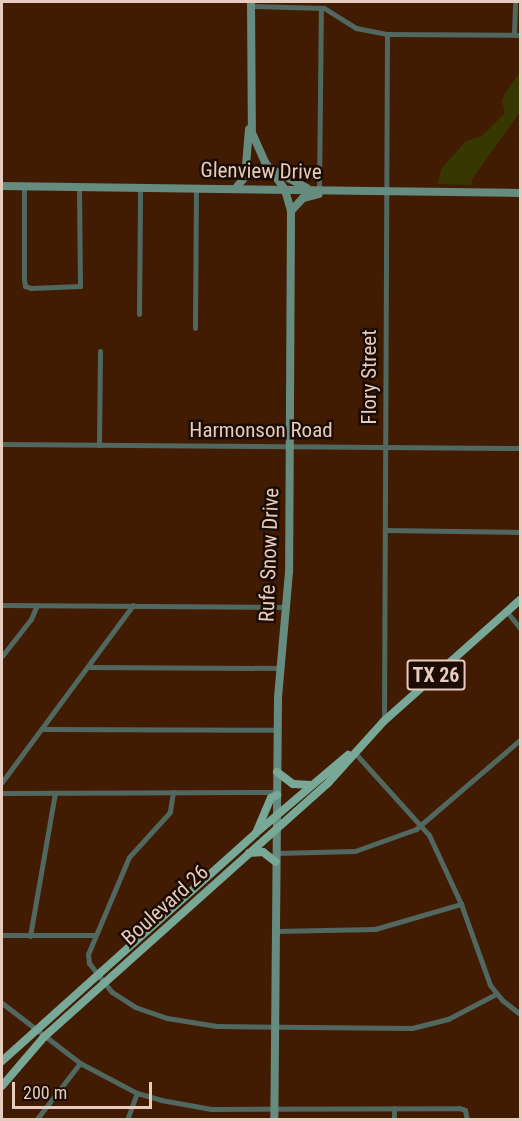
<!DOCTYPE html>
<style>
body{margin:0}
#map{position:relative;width:522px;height:1121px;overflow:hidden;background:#411c02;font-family:"Roboto Condensed",sans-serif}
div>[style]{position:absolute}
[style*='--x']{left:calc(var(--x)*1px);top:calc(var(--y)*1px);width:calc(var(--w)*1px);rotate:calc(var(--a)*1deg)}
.green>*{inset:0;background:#373800}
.minor>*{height:5px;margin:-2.5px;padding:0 2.5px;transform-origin:2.5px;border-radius:2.5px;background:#516860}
.secondary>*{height:8px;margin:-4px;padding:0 4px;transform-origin:4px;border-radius:4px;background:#668c7f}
.primary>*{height:8px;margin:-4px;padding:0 4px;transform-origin:4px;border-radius:4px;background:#77a898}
span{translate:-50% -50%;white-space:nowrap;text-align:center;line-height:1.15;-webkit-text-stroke:5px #1c0c03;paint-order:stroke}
.shield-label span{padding:2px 4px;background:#1c0c03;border:2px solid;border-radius:4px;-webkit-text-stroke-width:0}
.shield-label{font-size:20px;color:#e5ccbe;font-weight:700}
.street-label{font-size:21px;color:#e5ccbe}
.frame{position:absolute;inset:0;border:3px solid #e5ccbe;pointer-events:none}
.scale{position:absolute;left:12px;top:1082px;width:140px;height:27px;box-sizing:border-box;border:3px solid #e5ccbe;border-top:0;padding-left:8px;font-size:18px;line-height:21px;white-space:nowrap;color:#e5ccbe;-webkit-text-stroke:4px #1c0c03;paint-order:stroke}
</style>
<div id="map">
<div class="green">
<i style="clip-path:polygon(520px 72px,520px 112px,472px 179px,472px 185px,438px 184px,441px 169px,466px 141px,482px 136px,505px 113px,502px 101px,505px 93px)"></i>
</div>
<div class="minor">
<i style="--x:251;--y:6;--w:73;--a:1.6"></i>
<i style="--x:324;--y:8;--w:38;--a:32"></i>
<i style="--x:356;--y:28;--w:32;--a:11"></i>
<i style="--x:387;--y:34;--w:133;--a:0.4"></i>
<i style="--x:514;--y:34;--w:32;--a:-88"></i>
<i style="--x:24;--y:186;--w:93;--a:90"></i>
<i style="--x:24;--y:279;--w:7;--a:82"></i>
<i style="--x:25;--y:286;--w:6;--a:18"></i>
<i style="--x:31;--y:288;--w:49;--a:-2.3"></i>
<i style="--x:80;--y:286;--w:99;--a:-90.6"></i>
<i style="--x:319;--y:190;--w:182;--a:-89.4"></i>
<i style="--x:139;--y:314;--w:126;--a:-89.5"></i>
<i style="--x:195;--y:328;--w:140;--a:-89.6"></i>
<i style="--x:2;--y:444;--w:518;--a:0.44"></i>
<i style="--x:99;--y:445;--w:94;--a:-89.4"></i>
<i style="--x:385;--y:530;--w:135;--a:0.8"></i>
<i style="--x:2;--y:605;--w:285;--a:0.4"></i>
<i style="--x:507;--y:612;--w:21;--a:51"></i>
<i style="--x:2;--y:656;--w:47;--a:-51.9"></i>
<i style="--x:31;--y:619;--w:15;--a:-67"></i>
<i style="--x:88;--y:667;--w:191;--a:0.3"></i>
<i style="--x:384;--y:721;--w:687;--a:-89.75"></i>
<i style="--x:43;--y:729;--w:234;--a:0.2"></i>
<i style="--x:354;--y:752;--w:112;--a:47.9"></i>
<i style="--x:429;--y:835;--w:76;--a:65.1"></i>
<i style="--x:461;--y:904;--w:86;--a:70.3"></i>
<i style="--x:490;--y:985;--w:19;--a:51"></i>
<i style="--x:502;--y:1000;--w:23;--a:38"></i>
<i style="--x:2;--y:782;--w:220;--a:-53.5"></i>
<i style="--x:173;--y:792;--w:20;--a:99"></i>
<i style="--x:170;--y:812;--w:61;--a:132.3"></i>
<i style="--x:129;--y:857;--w:105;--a:112.9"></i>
<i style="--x:88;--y:954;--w:9;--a:84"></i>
<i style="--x:89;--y:963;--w:37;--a:52"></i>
<i style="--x:112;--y:992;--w:27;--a:33"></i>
<i style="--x:135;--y:1007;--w:34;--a:19"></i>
<i style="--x:167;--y:1018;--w:50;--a:9.3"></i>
<i style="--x:216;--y:1026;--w:196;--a:0.6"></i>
<i style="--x:412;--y:1028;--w:37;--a:-14"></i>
<i style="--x:448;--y:1019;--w:54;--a:-27.5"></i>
<i style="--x:2;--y:793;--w:275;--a:-0.2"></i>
<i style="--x:276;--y:853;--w:79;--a:-1.5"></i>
<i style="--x:355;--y:851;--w:65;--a:-19.8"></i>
<i style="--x:416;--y:829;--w:137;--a:-40.6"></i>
<i style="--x:275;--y:931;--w:100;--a:-1.1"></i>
<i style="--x:375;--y:929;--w:90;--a:-16.2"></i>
<i style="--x:2;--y:935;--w:93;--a:0"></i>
<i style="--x:30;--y:936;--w:145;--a:-80.1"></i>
<i style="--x:2;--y:1003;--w:98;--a:37.6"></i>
<i style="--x:80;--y:1063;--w:64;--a:27.8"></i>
<i style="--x:137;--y:1093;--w:25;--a:16"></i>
<i style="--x:161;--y:1100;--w:51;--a:10.2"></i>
<i style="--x:211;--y:1109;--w:248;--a:-0.2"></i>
<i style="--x:459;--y:1108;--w:6;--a:18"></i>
<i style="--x:465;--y:1110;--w:10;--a:79"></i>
<i style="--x:36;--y:1120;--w:72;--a:-52.3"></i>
<i style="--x:127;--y:1120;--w:29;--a:-70"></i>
<i style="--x:394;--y:1120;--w:12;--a:-90"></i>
</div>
<div class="secondary">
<i style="--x:251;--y:2;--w:131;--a:89.6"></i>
<i style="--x:252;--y:133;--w:32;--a:66"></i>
<i style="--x:265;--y:162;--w:34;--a:54"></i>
<i style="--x:285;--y:190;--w:22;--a:74"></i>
<i style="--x:291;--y:211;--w:361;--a:90.3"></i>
<i style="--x:289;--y:572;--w:127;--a:95"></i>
<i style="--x:278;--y:699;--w:421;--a:90.5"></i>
<i style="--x:273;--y:170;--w:38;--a:28"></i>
<i style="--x:2;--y:186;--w:518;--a:0.77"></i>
<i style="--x:235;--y:189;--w:16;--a:-50"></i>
<i style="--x:245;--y:177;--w:48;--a:-85.2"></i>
<i style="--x:291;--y:211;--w:18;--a:-47"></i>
<i style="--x:303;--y:198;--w:16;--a:-14"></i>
</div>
<div class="primary">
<i style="--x:277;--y:772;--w:20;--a:37"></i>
<i style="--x:293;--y:784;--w:18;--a:3"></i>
<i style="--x:256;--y:833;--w:38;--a:-67"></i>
<i style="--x:271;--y:798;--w:7;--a:-27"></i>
<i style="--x:249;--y:853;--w:14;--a:-4"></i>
<i style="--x:263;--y:852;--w:16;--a:38"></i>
<i style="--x:2;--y:1061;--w:341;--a:-41.9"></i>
<i style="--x:256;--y:833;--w:121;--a:-40.3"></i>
<i style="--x:2;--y:1086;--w:65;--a:-49.4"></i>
<i style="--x:44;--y:1037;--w:381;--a:-41.8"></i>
<i style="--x:328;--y:783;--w:84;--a:-47.9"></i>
<i style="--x:384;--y:721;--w:182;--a:-41.7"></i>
</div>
<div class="shield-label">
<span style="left:436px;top:675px">TX 26</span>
</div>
<div class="street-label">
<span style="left:261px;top:171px;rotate:1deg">Glenview Drive</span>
<span style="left:369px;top:377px;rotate:-90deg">Flory Street</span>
<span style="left:261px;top:430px">Harmonson Road</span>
<span style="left:269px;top:555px;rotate:-88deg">Rufe Snow Drive</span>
<span style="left:165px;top:905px;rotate:-42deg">Boulevard 26</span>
</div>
<div class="frame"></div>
<div class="scale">200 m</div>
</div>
